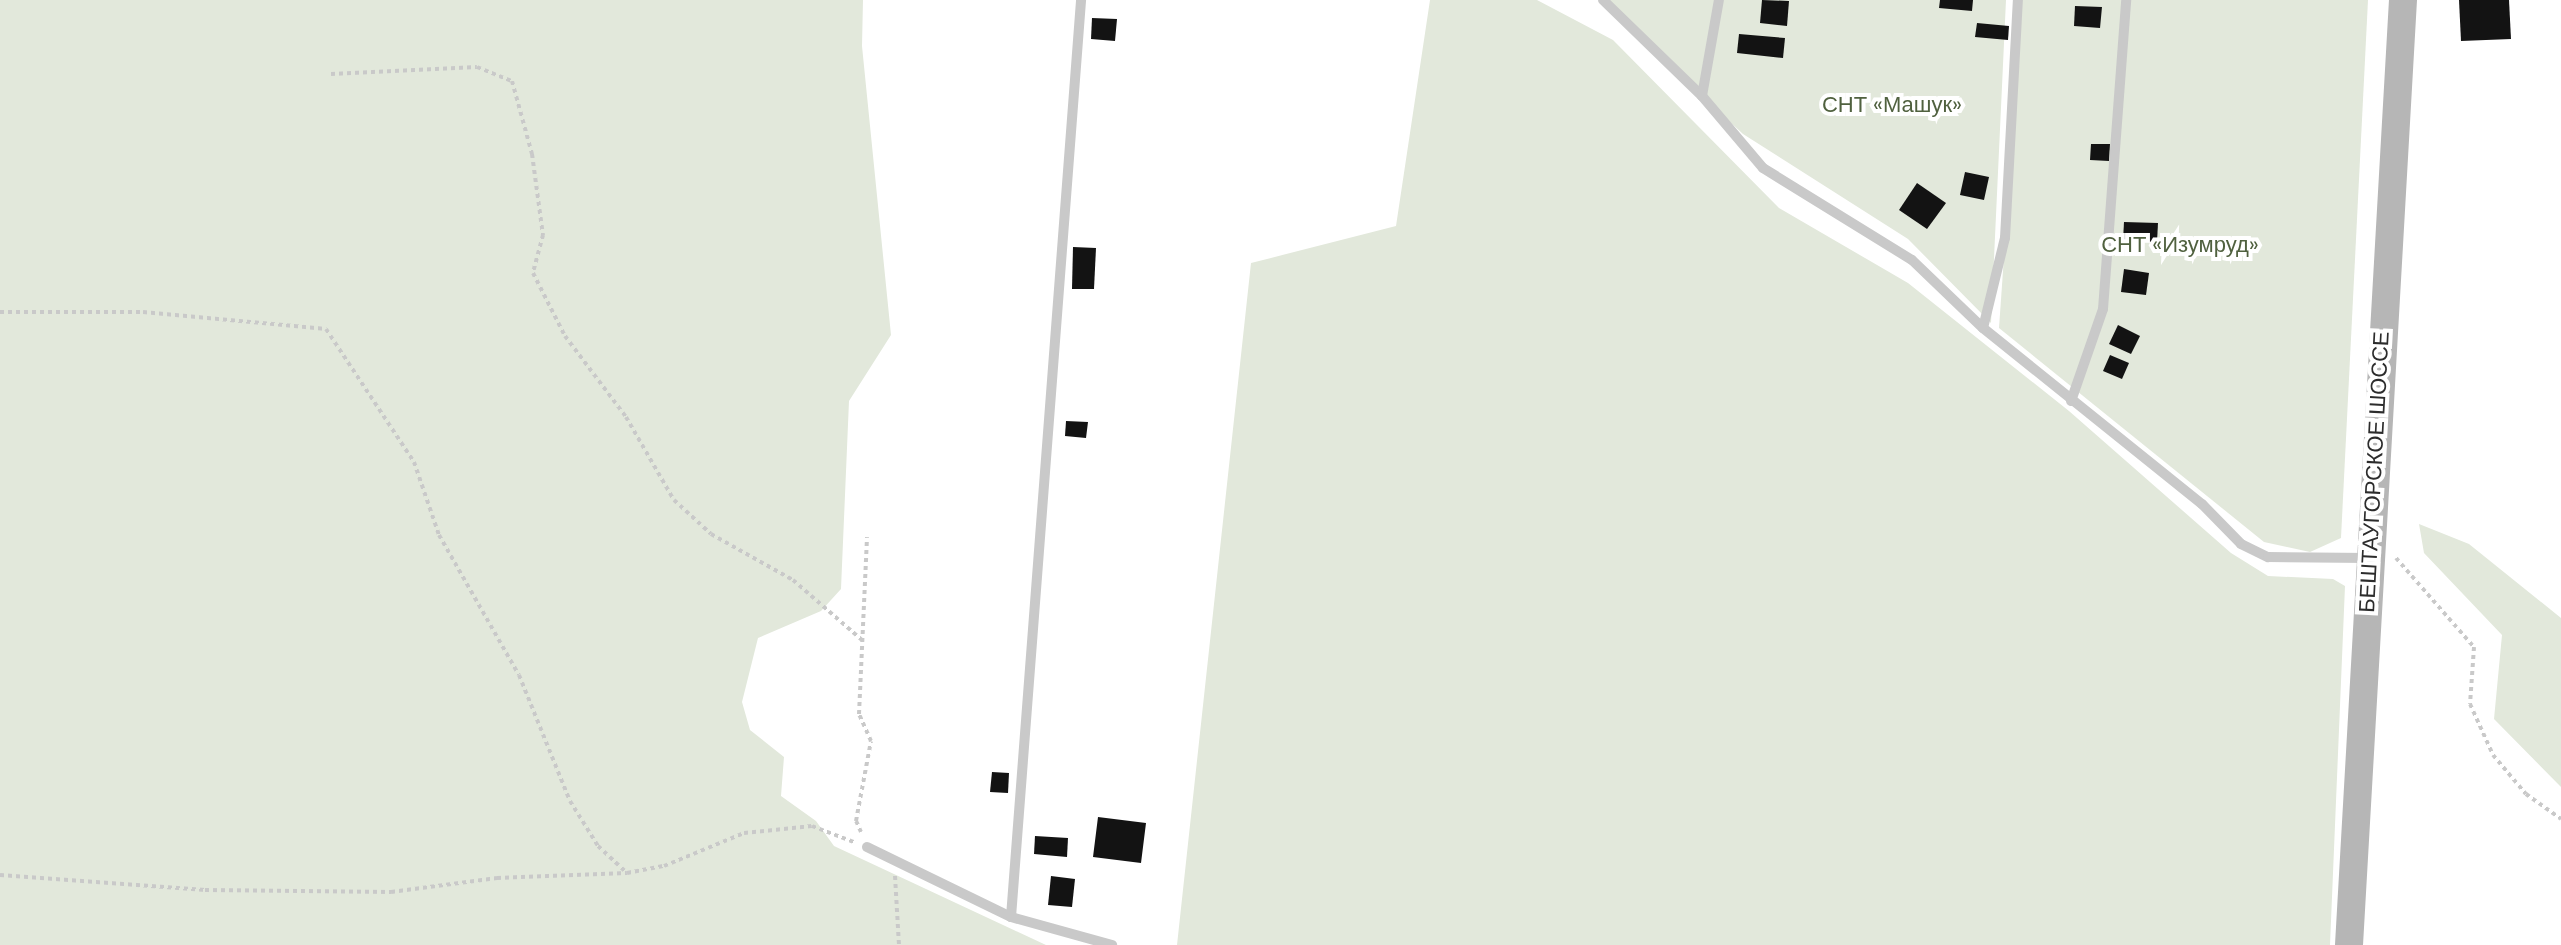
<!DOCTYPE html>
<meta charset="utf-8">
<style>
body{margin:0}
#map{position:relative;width:2561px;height:945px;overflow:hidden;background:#fff;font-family:"DM Sans",sans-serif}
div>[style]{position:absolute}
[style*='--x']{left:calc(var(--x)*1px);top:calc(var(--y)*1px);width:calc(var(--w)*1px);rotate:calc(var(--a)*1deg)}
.green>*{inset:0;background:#e2e8db}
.building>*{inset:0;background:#131313}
.path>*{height:4px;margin-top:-2px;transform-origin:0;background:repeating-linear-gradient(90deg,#c9c9c9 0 4px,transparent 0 8px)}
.lane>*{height:10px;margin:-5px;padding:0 5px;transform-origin:5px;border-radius:5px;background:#c9c9c9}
.secondary>*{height:28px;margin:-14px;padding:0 14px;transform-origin:14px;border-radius:14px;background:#b6b6b6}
span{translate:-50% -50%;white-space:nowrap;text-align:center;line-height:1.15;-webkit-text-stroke:8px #fff;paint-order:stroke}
.park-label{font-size:22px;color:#50613f}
.street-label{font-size:22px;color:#2c2c2c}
</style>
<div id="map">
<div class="green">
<i style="clip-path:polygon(0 0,863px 0,862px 46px,891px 335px,849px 401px,841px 589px,821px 611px,758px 638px,742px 702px,750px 730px,784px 757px,781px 796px,816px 821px,834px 846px,1046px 945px,0 945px)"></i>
<i style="clip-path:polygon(1430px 0,1537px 0,1613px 40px,1779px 208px,1908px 283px,2069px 411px,2231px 553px,2268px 576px,2333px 579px,2345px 586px,2330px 945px,1177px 945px,1251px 263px,1396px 226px)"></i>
<i style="clip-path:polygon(1599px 0,2006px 0,1991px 323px,1908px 239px,1743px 134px)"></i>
<i style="clip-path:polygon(2022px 0,2368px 0,2341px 538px,2310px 552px,2264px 542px,1999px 328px)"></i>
<i style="clip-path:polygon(2419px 524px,2469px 544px,2561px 618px,2561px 787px,2494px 719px,2502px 635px,2424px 553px)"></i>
</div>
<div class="building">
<i style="clip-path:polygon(1762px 0,1789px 1px,1787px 26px,1760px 23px)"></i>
<i style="clip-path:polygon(1940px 0,1973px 0,1972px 11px,1939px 8px)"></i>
<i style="clip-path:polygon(2459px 0,2509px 0,2511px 39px,2461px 41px)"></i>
<i style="clip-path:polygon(2075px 6px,2102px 7px,2100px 28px,2074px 26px)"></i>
<i style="clip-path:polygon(1092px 18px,1117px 19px,1115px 41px,1091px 39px)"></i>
<i style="clip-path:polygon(1977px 23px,2009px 26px,2008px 40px,1975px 37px)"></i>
<i style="clip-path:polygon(1739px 34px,1785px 38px,1783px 58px,1737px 53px)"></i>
<i style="clip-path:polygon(2091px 144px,2110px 144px,2109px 161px,2090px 160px)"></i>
<i style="clip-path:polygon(1965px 172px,1989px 177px,1984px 200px,1960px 195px)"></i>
<i style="clip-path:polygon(1917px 183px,1946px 203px,1927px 229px,1899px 210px)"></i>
<i style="clip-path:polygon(2124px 222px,2158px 223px,2157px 242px,2123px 241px)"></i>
<i style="clip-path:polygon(1073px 247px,1096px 248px,1094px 289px,1072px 289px)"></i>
<i style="clip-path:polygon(2124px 269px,2149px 273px,2146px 295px,2121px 292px)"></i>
<i style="clip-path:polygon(2118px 325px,2140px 336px,2131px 354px,2109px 344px)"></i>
<i style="clip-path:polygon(2110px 355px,2129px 363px,2122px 379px,2103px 371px)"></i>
<i style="clip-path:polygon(1066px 421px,1088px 422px,1086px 438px,1065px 436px)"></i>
<i style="clip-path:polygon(992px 772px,1009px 773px,1008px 793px,990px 792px)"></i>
<i style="clip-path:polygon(1098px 817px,1146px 823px,1141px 863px,1093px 857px)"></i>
<i style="clip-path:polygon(1035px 836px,1068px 838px,1067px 857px,1034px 854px)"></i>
<i style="clip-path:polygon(1051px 876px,1075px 879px,1072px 907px,1048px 905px)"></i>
</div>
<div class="path">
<i style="--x:331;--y:74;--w:146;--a:-2.7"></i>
<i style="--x:477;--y:67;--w:38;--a:22"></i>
<i style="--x:512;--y:81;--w:76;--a:74.7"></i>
<i style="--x:532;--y:154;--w:82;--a:82.3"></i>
<i style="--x:543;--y:235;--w:39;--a:105"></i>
<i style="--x:533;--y:273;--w:71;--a:63.1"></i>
<i style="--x:565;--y:336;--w:101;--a:53"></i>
<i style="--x:626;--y:417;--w:96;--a:60"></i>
<i style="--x:674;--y:500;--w:50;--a:42.6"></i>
<i style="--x:711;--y:534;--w:94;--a:29.3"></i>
<i style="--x:793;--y:580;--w:91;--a:41"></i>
<i style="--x:0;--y:312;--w:143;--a:0"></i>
<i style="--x:143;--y:312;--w:184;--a:5.3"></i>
<i style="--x:326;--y:329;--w:159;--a:56.5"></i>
<i style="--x:414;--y:462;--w:77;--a:71.1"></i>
<i style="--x:439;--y:535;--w:161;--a:60.3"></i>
<i style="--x:519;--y:675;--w:136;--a:68"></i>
<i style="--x:570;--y:801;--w:53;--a:58.1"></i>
<i style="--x:598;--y:846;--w:40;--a:43"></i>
<i style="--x:2396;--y:558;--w:118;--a:48.8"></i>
<i style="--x:2474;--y:647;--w:57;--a:94"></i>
<i style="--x:2470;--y:704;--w:56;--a:65.7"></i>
<i style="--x:2493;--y:755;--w:51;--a:49.8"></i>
<i style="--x:2526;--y:794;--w:43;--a:35.5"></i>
<i style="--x:861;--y:832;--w:12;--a:-114"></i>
<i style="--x:856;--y:821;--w:81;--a:-79.4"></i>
<i style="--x:871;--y:741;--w:30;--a:-114"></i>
<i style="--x:859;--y:714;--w:177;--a:-87.4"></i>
<i style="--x:0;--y:875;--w:206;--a:4.2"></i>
<i style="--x:205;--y:890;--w:186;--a:0.6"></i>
<i style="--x:391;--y:892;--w:107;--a:-7.5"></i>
<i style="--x:497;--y:878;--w:130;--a:-2.2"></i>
<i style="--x:627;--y:873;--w:38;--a:-11"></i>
<i style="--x:664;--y:866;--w:87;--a:-22.4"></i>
<i style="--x:744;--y:833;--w:68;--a:-5.9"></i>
<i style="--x:812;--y:826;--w:45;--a:20.9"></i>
<i style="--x:895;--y:876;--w:69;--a:86.7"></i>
</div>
<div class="lane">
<i style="--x:1603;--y:0;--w:138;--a:44.1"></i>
<i style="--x:1702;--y:96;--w:94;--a:49.7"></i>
<i style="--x:1763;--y:168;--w:175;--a:31.7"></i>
<i style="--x:1912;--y:260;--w:98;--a:43.8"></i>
<i style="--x:1983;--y:328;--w:281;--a:38.8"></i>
<i style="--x:2202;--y:504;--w:56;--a:45.7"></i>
<i style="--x:2241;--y:544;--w:30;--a:26"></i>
<i style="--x:2268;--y:557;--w:101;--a:0.6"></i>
<i style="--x:1702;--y:96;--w:97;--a:-80"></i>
<i style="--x:1983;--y:328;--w:93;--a:-76.3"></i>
<i style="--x:2005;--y:238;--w:238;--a:-86.9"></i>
<i style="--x:2071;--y:401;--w:97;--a:-70.8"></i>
<i style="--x:2103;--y:309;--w:310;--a:-85.7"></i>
<i style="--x:867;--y:847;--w:160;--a:25.9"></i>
<i style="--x:1011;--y:917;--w:105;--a:15.5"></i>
<i style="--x:1011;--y:917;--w:920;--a:-85.63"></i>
</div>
<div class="secondary">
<i style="--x:2349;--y:945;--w:947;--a:-86.73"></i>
</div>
<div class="park-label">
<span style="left:1892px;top:105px">СНТ «Машук»</span>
<span style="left:2180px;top:245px">СНТ «Изумруд»</span>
</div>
<div class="street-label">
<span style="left:2374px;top:472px;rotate:-87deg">БЕШТАУГОРСКОЕ ШОССЕ</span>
</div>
</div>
